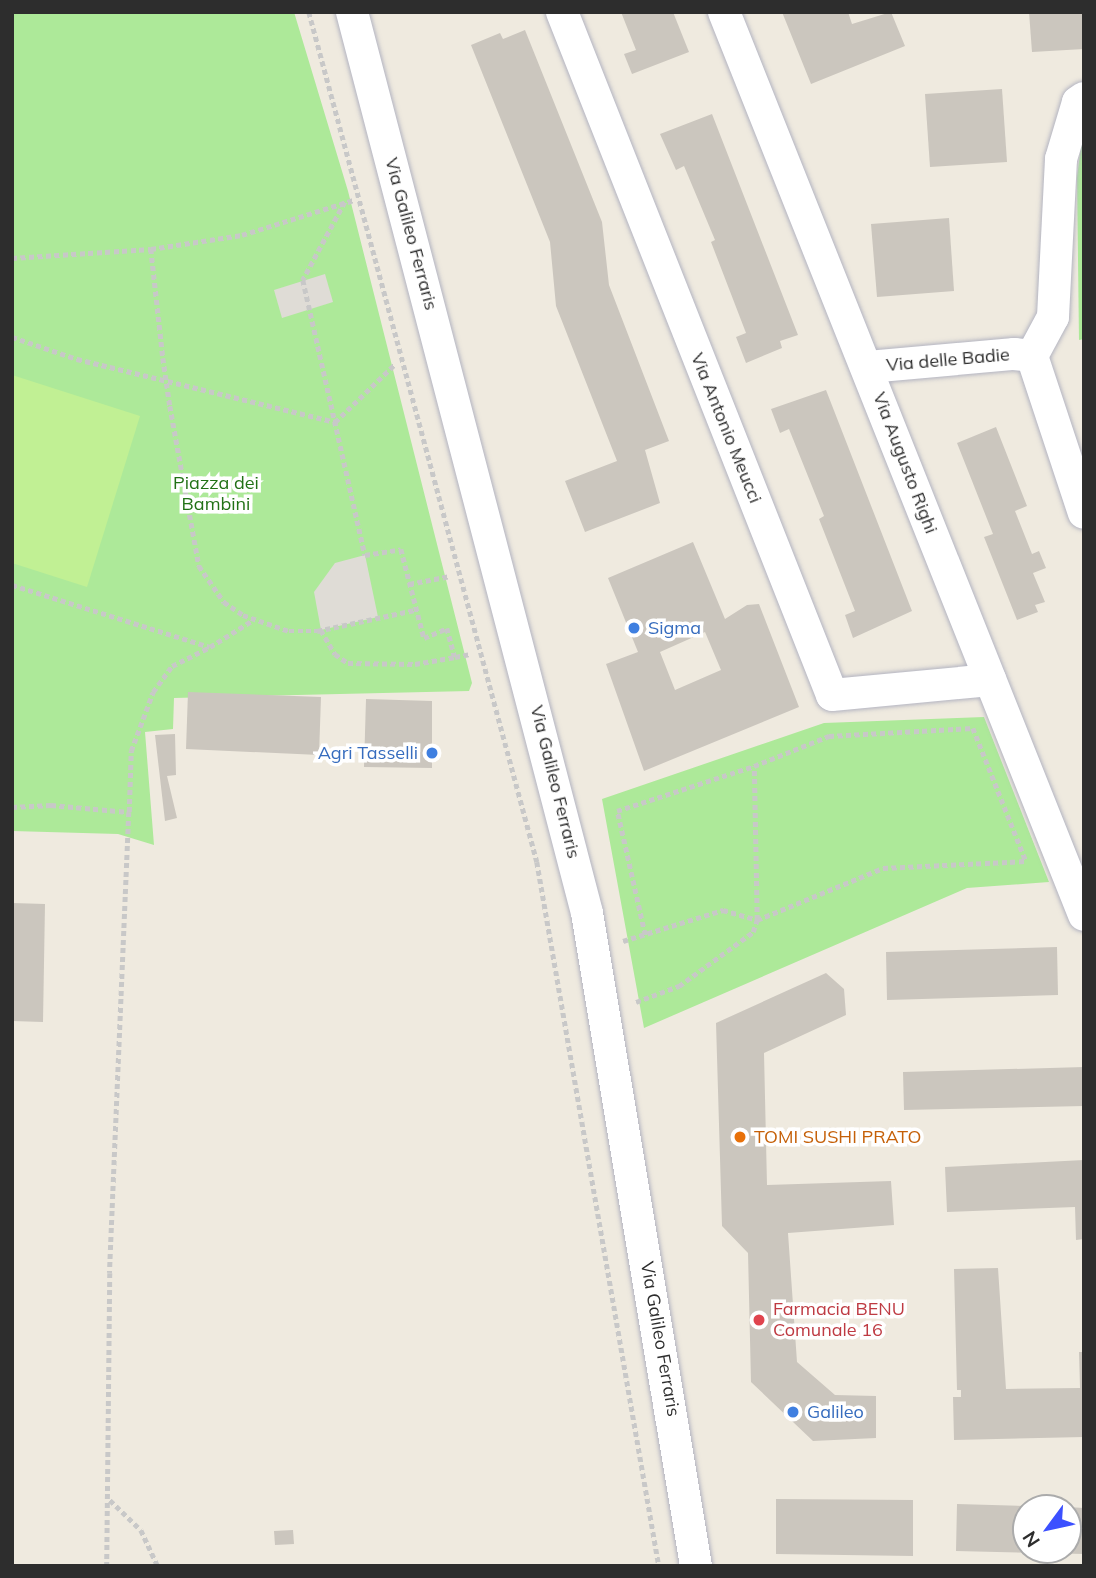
<!DOCTYPE html>
<style>
body{margin:0}
#map{position:relative;width:1096px;height:1578px;overflow:hidden;background:#efeadf;font-family:Mulish,sans-serif}
div>[style]{position:absolute}
[style*='--x']{left:calc(var(--x)*1px);top:calc(var(--y)*1px);width:calc(var(--w)*1px);rotate:calc(var(--a)*1deg)}
.green>*{inset:0;background:#ade999}
.pitch>*{inset:0;background:#c1f094}
.plaza>*{inset:0;background:#dfdcd6}
.building>*{inset:0;background:#cbc6be}
.path>*{height:4.5px;margin-top:-2.25px;transform-origin:0;background:repeating-linear-gradient(90deg,#c8c8c8 0 5px,transparent 0 8.5px)}
.roads{filter:drop-shadow(0 0 2px #b3b4c1) drop-shadow(0 0 2px #b3b4c1)}
.minor>*{height:32px;margin:-16px;padding:0 16px;transform-origin:16px;border-radius:16px;background:#fff}
.path-bridge>*{height:4.5px;margin-top:-2.25px;transform-origin:0;background:repeating-linear-gradient(90deg,#c8c8c8 0 5px,transparent 0 8.5px)}
.dots>*{width:19px;height:19px;translate:-50% -50%;box-sizing:border-box;border:4px solid #fff;border-radius:50%}
span{translate:-50% -50%;white-space:nowrap;text-align:center;line-height:1.15;-webkit-text-stroke:7px #fff;paint-order:stroke}
.street-label{font-size:18px;color:#2d2d2d}
.park-label{font-size:18px;color:#217116}
.shop-label{font-size:18px;color:#366cbe}
.left{translate:0 -50%;text-align:left}
.right{translate:-100% -50%;text-align:right}
.food-label{font-size:18px;color:#c56008}
.health-label{font-size:18px;color:#be3a42}
.frame{position:absolute;inset:0;border:14px solid #2d2d2d;pointer-events:none}
.north{position:absolute;left:1012px;top:1494px;width:70px;height:70px;box-sizing:border-box;background:#fff;border:2px solid #ababab;border-radius:50%;rotate:237deg;font-size:19px;font-weight:700;line-height:28px;text-align:center;color:#2d2d2d}
.north::after{content:'';display:block;margin:auto;width:24px;height:32px;background:#3c50ff;clip-path:polygon(50% 0,100% 100%,50% 72%,0 100%)}
</style>
<div id="map">
<div class="green">
<i style="clip-path:polygon(12px 12px,294px 12px,348px 191px,472px 683px,469px 691px,174px 698px,173px 729px,145px 732px,154px 845px,118px 834px,12px 831px)"></i>
<i style="clip-path:polygon(1084px 123px,1084px 339px,1079px 340px,1077px 177px)"></i>
<i style="clip-path:polygon(984px 717px,1049px 882px,967px 888px,644px 1028px,602px 799px,824px 723px)"></i>
</div>
<div class="pitch">
<i style="clip-path:polygon(12px 375px,140px 416px,87px 587px,12px 563px)"></i>
</div>
<div class="plaza">
<i style="clip-path:polygon(325px 274px,333px 302px,282px 318px,274px 290px)"></i>
<i style="clip-path:polygon(365px 555px,378px 617px,321px 630px,314px 592px,335px 563px)"></i>
</div>
<div class="building">
<i style="clip-path:polygon(621px 12px,673px 12px,689px 52px,632px 74px,624px 54px,636px 50px)"></i>
<i style="clip-path:polygon(782px 12px,848px 12px,852px 24px,891px 12px,905px 46px,811px 84px)"></i>
<i style="clip-path:polygon(1029px 12px,1084px 12px,1084px 49px,1032px 52px)"></i>
<i style="clip-path:polygon(525px 30px,602px 222px,609px 285px,669px 441px,645px 450px,660px 503px,585px 532px,565px 481px,617px 461px,556px 306px,550px 242px,471px 45px,500px 33px,503px 39px)"></i>
<i style="clip-path:polygon(1002px 89px,1007px 162px,930px 167px,925px 94px)"></i>
<i style="clip-path:polygon(712px 114px,798px 335px,780px 341px,782px 348px,746px 363px,736px 337px,746px 333px,711px 242px,715px 240px,684px 166px,676px 170px,660px 134px)"></i>
<i style="clip-path:polygon(949px 218px,954px 291px,877px 297px,871px 224px)"></i>
<i style="clip-path:polygon(826px 390px,912px 611px,853px 638px,845px 615px,855px 611px,819px 519px,824px 516px,789px 429px,780px 433px,771px 409px)"></i>
<i style="clip-path:polygon(996px 427px,1027px 506px,1015px 511px,1032px 554px,1039px 551px,1046px 568px,1033px 573px,1045px 602px,1035px 605px,1038px 612px,1017px 620px,984px 537px,993px 534px,957px 443px)"></i>
<i style="clip-path:polygon(evenodd,693px 542px,725px 619px,747px 605px,759px 604px,799px 707px,644px 771px,606px 664px,638px 652px,608px 578px,693px 542px,705px 632px,721px 670px,675px 690px,660px 652px,705px 632px)"></i>
<i style="clip-path:polygon(188px 692px,321px 697px,319px 755px,186px 749px)"></i>
<i style="clip-path:polygon(366px 699px,432px 701px,432px 768px,364px 767px)"></i>
<i style="clip-path:polygon(175px 734px,176px 775px,167px 776px,177px 818px,165px 821px,155px 735px)"></i>
<i style="clip-path:polygon(12px 903px,45px 904px,43px 1022px,12px 1021px)"></i>
<i style="clip-path:polygon(1057px 947px,1058px 995px,887px 1000px,886px 952px)"></i>
<i style="clip-path:polygon(826px 973px,844px 989px,846px 1015px,764px 1053px,767px 1185px,891px 1181px,894px 1225px,788px 1233px,797px 1362px,835px 1395px,876px 1396px,876px 1438px,813px 1441px,751px 1382px,748px 1253px,722px 1226px,716px 1023px)"></i>
<i style="clip-path:polygon(1084px 1067px,1084px 1106px,904px 1110px,903px 1072px)"></i>
<i style="clip-path:polygon(1084px 1160px,1084px 1239px,1076px 1240px,1075px 1207px,947px 1212px,945px 1167px)"></i>
<i style="clip-path:polygon(998px 1268px,1006px 1389px,1080px 1388px,1079px 1352px,1084px 1352px,1084px 1437px,954px 1440px,953px 1397px,961px 1397px,961px 1390px,957px 1390px,954px 1269px)"></i>
<i style="clip-path:polygon(776px 1499px,913px 1500px,913px 1556px,776px 1554px)"></i>
<i style="clip-path:polygon(957px 1504px,1026px 1506px,1026px 1550px,1068px 1550px,1068px 1507px,1084px 1508px,1084px 1554px,956px 1551px)"></i>
<i style="clip-path:polygon(293px 1530px,294px 1544px,275px 1545px,274px 1531px)"></i>
</div>
<div class="path">
<i style="--x:309;--y:12;--w:880;--a:74.98"></i>
<i style="--x:537;--y:862;--w:714;--a:80.17"></i>
<i style="--x:345;--y:202;--w:89;--a:118.3"></i>
<i style="--x:303;--y:280;--w:282;--a:77.3"></i>
<i style="--x:365;--y:555;--w:36;--a:-9"></i>
<i style="--x:401;--y:549;--w:92;--a:75.5"></i>
<i style="--x:424;--y:638;--w:25;--a:-23"></i>
<i style="--x:447;--y:628;--w:30;--a:75"></i>
<i style="--x:455;--y:657;--w:15;--a:-11"></i>
<i style="--x:151;--y:249;--w:110;--a:83.7"></i>
<i style="--x:12;--y:258;--w:139;--a:-3.7"></i>
<i style="--x:151;--y:249;--w:92;--a:-8.7"></i>
<i style="--x:242;--y:235;--w:117;--a:-17.4"></i>
<i style="--x:12;--y:337;--w:69;--a:18.7"></i>
<i style="--x:77;--y:359;--w:266;--a:13.7"></i>
<i style="--x:335;--y:422;--w:83;--a:-44"></i>
<i style="--x:170;--y:406;--w:163;--a:79.7"></i>
<i style="--x:199;--y:566;--w:44;--a:55.2"></i>
<i style="--x:224;--y:602;--w:23;--a:34"></i>
<i style="--x:243;--y:615;--w:49;--a:19.2"></i>
<i style="--x:289;--y:631;--w:28;--a:0"></i>
<i style="--x:317;--y:631;--w:100;--a:-12.1"></i>
<i style="--x:409;--y:584;--w:42;--a:-11"></i>
<i style="--x:12;--y:585;--w:207;--a:17.4"></i>
<i style="--x:210;--y:647;--w:51;--a:-32.1"></i>
<i style="--x:321;--y:630;--w:28;--a:60"></i>
<i style="--x:335;--y:654;--w:16;--a:35"></i>
<i style="--x:348;--y:663;--w:67;--a:0.9"></i>
<i style="--x:415;--y:664;--w:41;--a:-9.9"></i>
<i style="--x:12;--y:807;--w:39;--a:-3"></i>
<i style="--x:51;--y:805;--w:78;--a:5.1"></i>
<i style="--x:129;--y:812;--w:461;--a:92.4"></i>
<i style="--x:110;--y:1273;--w:293;--a:90.6"></i>
<i style="--x:129;--y:812;--w:61;--a:-88.1"></i>
<i style="--x:131;--y:751;--w:63;--a:-69.6"></i>
<i style="--x:153;--y:692;--w:32;--a:-54"></i>
<i style="--x:172;--y:666;--w:42;--a:-26.6"></i>
<i style="--x:645;--y:935;--w:127;--a:-102.7"></i>
<i style="--x:617;--y:811;--w:144;--a:-18.2"></i>
<i style="--x:623;--y:941;--w:105;--a:-17.2"></i>
<i style="--x:723;--y:910;--w:35;--a:16"></i>
<i style="--x:757;--y:920;--w:136;--a:-22.4"></i>
<i style="--x:883;--y:868;--w:143;--a:-2.8"></i>
<i style="--x:636;--y:1002;--w:46;--a:-20.4"></i>
<i style="--x:679;--y:986;--w:92;--a:-36.1"></i>
<i style="--x:753;--y:932;--w:13;--a:-72"></i>
<i style="--x:757;--y:920;--w:154;--a:-91.1"></i>
<i style="--x:754;--y:766;--w:81;--a:-21.8"></i>
<i style="--x:829;--y:736;--w:144;--a:-3.2"></i>
<i style="--x:973;--y:728;--w:143;--a:68.3"></i>
<i style="--x:110;--y:1500;--w:43;--a:44.1"></i>
<i style="--x:141;--y:1530;--w:40;--a:65"></i>
</div>
<div class="roads">
<div class="minor">
<i style="--x:352;--y:12;--w:931;--a:75.38"></i>
<i style="--x:587;--y:913;--w:662;--a:80.52"></i>
<i style="--x:562;--y:12;--w:734;--a:68.43"></i>
<i style="--x:832;--y:695;--w:159;--a:-5.4"></i>
<i style="--x:724;--y:12;--w:972;--a:68.26"></i>
<i style="--x:1032;--y:356;--w:44;--a:-61.7"></i>
<i style="--x:1053;--y:317;--w:158;--a:-87.1"></i>
<i style="--x:1061;--y:159;--w:59;--a:-73.4"></i>
<i style="--x:1078;--y:102;--w:7;--a:-34"></i>
<i style="--x:1032;--y:356;--w:165;--a:71.7"></i>
<i style="--x:868;--y:367;--w:147;--a:-5.1"></i>
<i style="--x:1014;--y:354;--w:18;--a:6"></i>
</div>
</div>
<div class="path-bridge">
<i style="--x:163;--y:358;--w:49;--a:81.7"></i>
</div>
<div class="dots">
<i style="left:634px;top:628px;background:#3f7fe0"></i>
<i style="left:432px;top:753px;background:#3f7fe0"></i>
<i style="left:740px;top:1137px;background:#e8710a"></i>
<i style="left:759px;top:1320px;background:#e0444e"></i>
<i style="left:793px;top:1412px;background:#3f7fe0"></i>
</div>
<div class="street-label">
<span style="left:411px;top:234px;rotate:75deg">Via Galileo Ferraris</span>
<span style="left:948px;top:360px;rotate:-5deg">Via delle Badie</span>
<span style="left:726px;top:428px;rotate:68deg">Via Antonio Meucci</span>
<span style="left:905px;top:463px;rotate:69deg">Via Augusto Righi</span>
<span style="left:555px;top:782px;rotate:76deg">Via Galileo Ferraris</span>
<span style="left:660px;top:1339px;rotate:80deg">Via Galileo Ferraris</span>
</div>
<div class="park-label">
<span style="left:216px;top:494px">Piazza dei<br>Bambini</span>
</div>
<div class="shop-label">
<span class="left" style="left:648px;top:628px">Sigma</span>
<span class="right" style="left:418px;top:753px">Agri Tasselli</span>
<span class="left" style="left:807px;top:1412px">Galileo</span>
</div>
<div class="food-label">
<span class="left" style="left:754px;top:1137px">TOMI SUSHI PRATO</span>
</div>
<div class="health-label">
<span class="left" style="left:773px;top:1320px">Farmacia BENU<br>Comunale 16</span>
</div>
<div class="frame"></div>
<div class="north">N</div>
</div>
